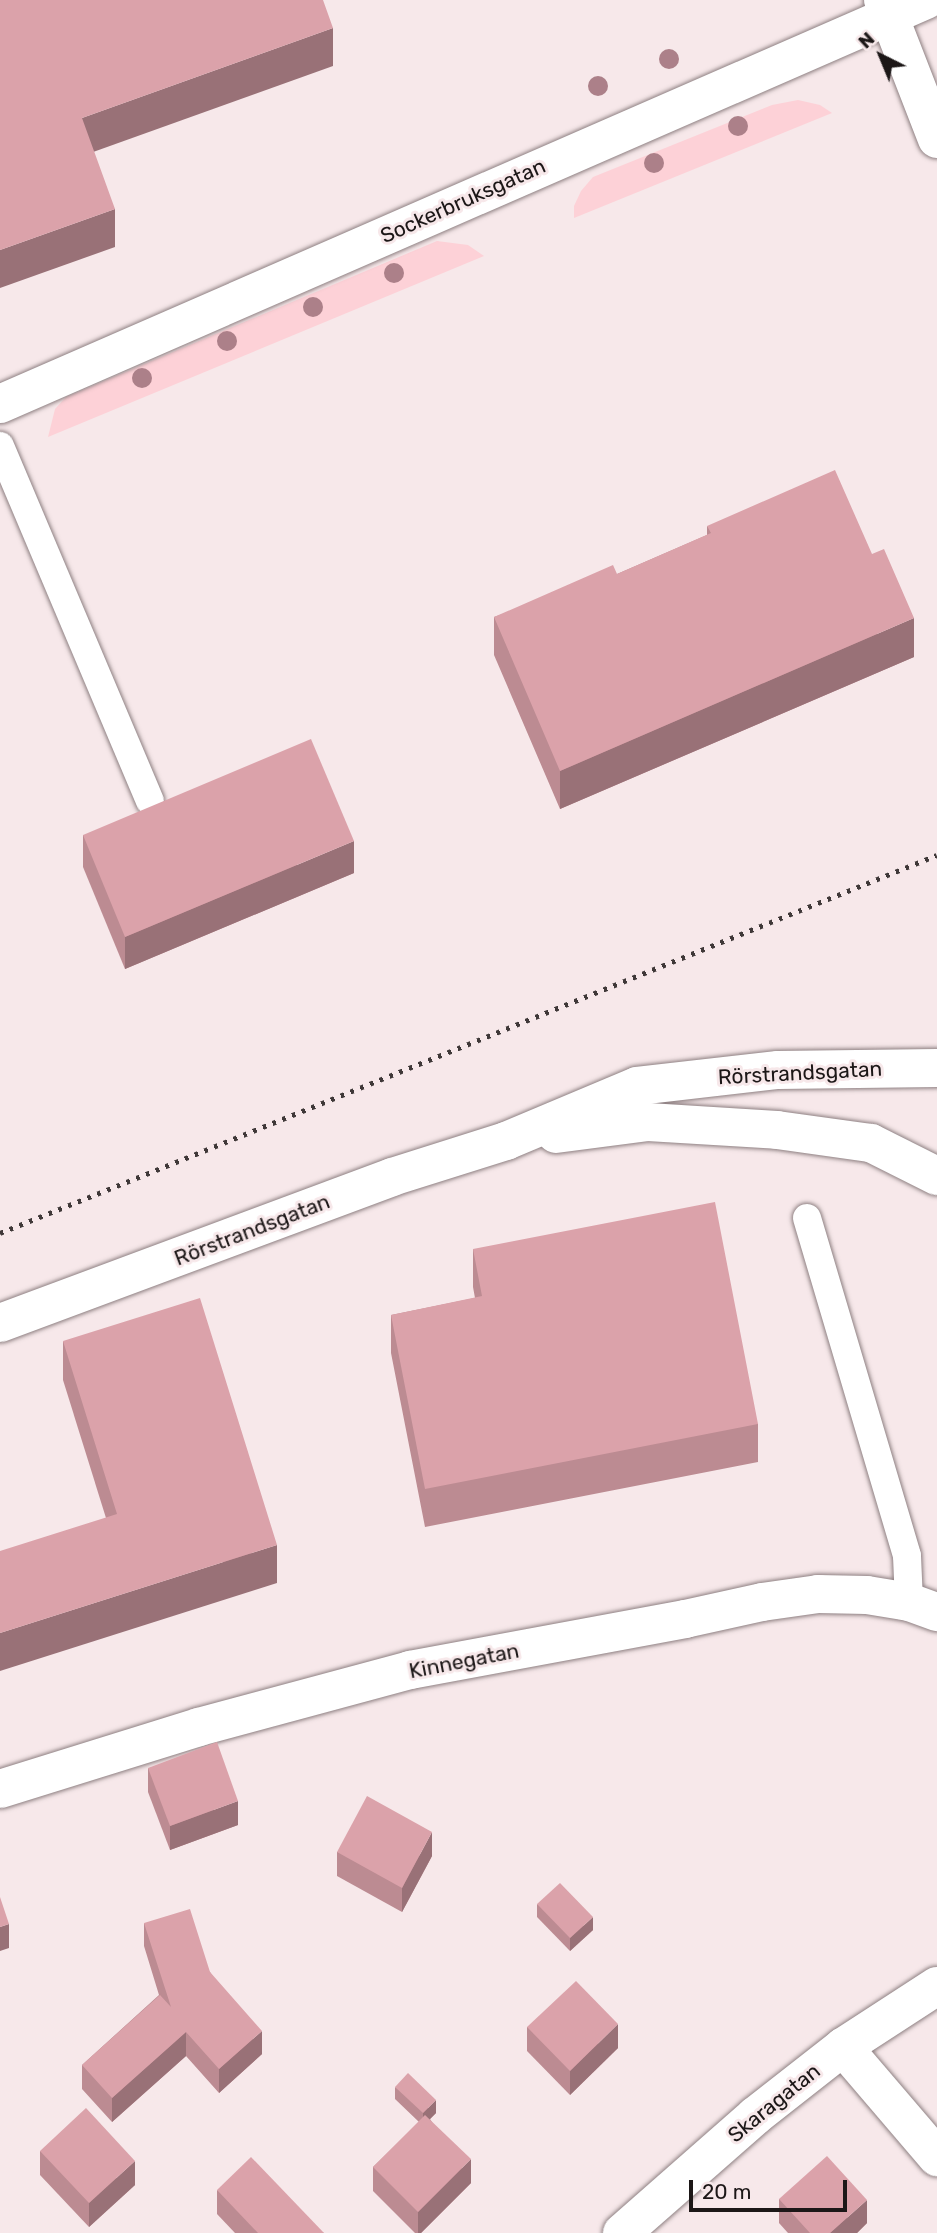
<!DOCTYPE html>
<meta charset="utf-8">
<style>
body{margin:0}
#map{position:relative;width:937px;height:2233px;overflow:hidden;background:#f7e8ea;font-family:Rubik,sans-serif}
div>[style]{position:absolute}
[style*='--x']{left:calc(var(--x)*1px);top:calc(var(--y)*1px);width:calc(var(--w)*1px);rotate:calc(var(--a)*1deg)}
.green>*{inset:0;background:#fdd1d7}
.roads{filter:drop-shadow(0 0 2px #8e8082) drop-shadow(0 0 2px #8e8082)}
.service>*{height:28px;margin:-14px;padding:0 14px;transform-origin:14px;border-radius:14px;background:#fff}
.minor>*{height:38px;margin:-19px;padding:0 19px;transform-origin:19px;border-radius:19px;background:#fff}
.secondary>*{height:38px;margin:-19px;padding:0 19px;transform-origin:19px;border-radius:19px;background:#fff}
.rail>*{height:5px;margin-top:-2.5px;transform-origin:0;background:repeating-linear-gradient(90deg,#3f3838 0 3.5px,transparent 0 10.5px)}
.trees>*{width:20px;height:20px;margin:-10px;border-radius:50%;background:#ac8089}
.wall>*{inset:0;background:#bc8b92}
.shaded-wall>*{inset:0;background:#997177}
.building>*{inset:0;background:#dba2aa}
span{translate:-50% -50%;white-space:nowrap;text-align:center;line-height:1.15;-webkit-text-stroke:6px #f7e8ea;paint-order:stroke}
.street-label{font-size:21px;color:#1c1717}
.north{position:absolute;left:846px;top:21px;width:70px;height:70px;-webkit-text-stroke:5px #f7e8ea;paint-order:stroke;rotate:317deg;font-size:19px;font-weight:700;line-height:28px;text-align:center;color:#1c1717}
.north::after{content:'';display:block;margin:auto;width:24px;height:32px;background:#1c1717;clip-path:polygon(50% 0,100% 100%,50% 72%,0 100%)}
.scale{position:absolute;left:689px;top:2180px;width:158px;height:32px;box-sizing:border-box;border:4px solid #1c1717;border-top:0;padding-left:9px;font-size:21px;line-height:24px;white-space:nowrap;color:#1c1717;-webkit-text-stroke:5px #f7e8ea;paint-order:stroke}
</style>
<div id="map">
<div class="green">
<i style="clip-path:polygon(798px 100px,820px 105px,832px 113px,574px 218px,574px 206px,581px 191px,593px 177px,772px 105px)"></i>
<i style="clip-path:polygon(437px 241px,468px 245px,484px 256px,48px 437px,55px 409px,66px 397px)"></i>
</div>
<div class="roads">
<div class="service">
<i style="--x:0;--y:446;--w:385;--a:67.1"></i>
<i style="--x:807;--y:1218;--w:352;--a:73.5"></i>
<i style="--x:907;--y:1556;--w:46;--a:87.5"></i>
</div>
<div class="minor">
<i style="--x:883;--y:0;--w:149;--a:68.8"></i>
<i style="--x:0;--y:404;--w:1010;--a:-23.57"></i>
<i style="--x:0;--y:1789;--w:208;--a:-17.3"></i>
<i style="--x:199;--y:1727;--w:219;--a:-15.1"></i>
<i style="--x:410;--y:1670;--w:280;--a:-10.5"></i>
<i style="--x:685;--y:1619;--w:79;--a:-12.4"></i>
<i style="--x:762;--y:1602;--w:57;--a:-8.1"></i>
<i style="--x:818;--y:1594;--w:49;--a:1.2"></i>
<i style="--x:867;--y:1595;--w:43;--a:9.5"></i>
<i style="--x:909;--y:1602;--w:30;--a:20"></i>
<i style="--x:843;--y:2047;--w:145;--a:49.5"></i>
<i style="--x:622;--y:2233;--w:177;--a:-41.3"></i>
<i style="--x:755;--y:2116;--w:112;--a:-38.1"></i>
<i style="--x:843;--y:2047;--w:112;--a:-33"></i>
</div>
<div class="secondary">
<i style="--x:556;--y:1134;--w:93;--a:-7.4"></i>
<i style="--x:648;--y:1122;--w:129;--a:3.5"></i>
<i style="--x:777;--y:1130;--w:95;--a:7.9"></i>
<i style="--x:871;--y:1143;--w:74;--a:26.6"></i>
<i style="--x:0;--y:1323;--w:418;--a:-20.4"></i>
<i style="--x:392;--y:1177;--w:120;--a:-17.5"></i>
<i style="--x:506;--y:1141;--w:142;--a:-22.8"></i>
<i style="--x:637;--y:1086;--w:142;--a:-6.5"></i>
<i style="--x:778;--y:1070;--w:159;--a:-0.7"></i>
</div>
</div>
<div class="rail">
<i style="--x:0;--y:1233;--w:1010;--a:-21.97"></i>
</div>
<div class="trees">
<i style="left:669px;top:59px"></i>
<i style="left:598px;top:86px"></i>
<i style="left:738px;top:126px"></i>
<i style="left:654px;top:163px"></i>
<i style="left:394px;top:273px"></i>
<i style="left:313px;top:307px"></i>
<i style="left:227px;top:341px"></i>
<i style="left:142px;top:378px"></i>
</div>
<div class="wall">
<i style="clip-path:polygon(707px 526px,914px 657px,560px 809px,494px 655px,494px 617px,617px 574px,707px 535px)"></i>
<i style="clip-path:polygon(83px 835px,354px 873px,125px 969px,83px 867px)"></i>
<i style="clip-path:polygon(473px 1249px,758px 1424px,758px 1462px,425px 1527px,391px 1353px,391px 1315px,475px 1298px,473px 1287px)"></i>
<i style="clip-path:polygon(63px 1341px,277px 1583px,106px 1518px,63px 1380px)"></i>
<i style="clip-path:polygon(148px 1768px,238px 1825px,170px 1850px,148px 1792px)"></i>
<i style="clip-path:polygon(337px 1852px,432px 1856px,402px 1912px,337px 1876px)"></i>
<i style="clip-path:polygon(537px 1904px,593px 1930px,570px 1951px,537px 1917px)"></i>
<i style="clip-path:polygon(144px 1923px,210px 1972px,262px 2054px,219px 2093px,186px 2056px,112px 2122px,82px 2089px,82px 2065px,159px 1995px,144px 1946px)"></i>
<i style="clip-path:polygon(527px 2027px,618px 2048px,570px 2095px,527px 2051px)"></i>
<i style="clip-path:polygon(395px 2087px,436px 2113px,430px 2119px,471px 2183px,421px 2233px,415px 2233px,373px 2191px,373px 2167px,419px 2122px,395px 2099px)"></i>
<i style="clip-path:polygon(40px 2151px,135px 2185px,89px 2227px,40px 2175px)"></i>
<i style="clip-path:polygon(217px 2190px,324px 2233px,235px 2233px,217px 2214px)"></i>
<i style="clip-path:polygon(779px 2199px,867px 2223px,857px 2233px,788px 2233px,779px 2223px)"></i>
</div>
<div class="shaded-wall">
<i style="clip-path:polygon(333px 28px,333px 66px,82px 156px,82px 118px)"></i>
<i style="clip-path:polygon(115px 209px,115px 247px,0 288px,0 250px)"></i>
<i style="clip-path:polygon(914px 618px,914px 657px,560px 809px,560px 771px)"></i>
<i style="clip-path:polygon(354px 841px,354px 873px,125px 969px,125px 937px)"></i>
<i style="clip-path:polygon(277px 1545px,277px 1583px,0 1671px,0 1633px)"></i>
<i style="clip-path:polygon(238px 1801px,238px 1825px,170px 1850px,170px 1826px)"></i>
<i style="clip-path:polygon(432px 1832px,432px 1856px,402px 1912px,402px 1888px)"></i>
<i style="clip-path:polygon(593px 1917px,593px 1930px,570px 1951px,570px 1938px)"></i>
<i style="clip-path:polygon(9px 1924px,9px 1948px,0 1951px,0 1927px)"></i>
<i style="clip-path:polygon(618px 2024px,618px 2048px,570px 2095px,570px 2071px)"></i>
<i style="clip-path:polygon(262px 2031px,262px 2054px,219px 2093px,219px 2069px)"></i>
<i style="clip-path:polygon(186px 2032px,186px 2056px,112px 2122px,112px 2098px)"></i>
<i style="clip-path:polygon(436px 2100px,436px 2113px,423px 2126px,423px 2113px)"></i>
<i style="clip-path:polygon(471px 2159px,471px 2183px,421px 2233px,418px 2233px,418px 2212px)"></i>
<i style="clip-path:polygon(135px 2161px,135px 2185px,89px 2227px,89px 2203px)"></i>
<i style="clip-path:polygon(867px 2200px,867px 2223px,857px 2233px,830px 2233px)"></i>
</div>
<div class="building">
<i style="clip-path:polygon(0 0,323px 0,333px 28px,82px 118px,115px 209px,0 250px)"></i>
<i style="clip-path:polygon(835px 470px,872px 554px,884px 549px,914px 618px,560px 771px,494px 617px,613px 565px,617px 574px,711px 533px,707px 526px)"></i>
<i style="clip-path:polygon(311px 739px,354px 841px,125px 937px,83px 835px)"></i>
<i style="clip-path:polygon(715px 1202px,758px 1424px,425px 1489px,391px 1315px,482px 1296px,473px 1249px)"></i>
<i style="clip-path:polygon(200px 1298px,277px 1545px,0 1633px,0 1551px,117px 1514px,63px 1341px)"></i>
<i style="clip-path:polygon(217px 1742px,238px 1801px,170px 1826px,148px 1768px)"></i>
<i style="clip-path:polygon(367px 1796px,432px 1832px,402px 1888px,337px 1852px)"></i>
<i style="clip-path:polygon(560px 1883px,593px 1917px,570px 1938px,537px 1904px)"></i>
<i style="clip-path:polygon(0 1897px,9px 1924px,0 1927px)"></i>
<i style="clip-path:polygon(190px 1909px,210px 1972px,262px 2031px,219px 2069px,186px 2032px,112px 2098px,82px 2065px,160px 1995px,171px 2007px,144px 1923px)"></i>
<i style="clip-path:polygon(576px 1981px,618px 2024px,570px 2071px,527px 2027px)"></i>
<i style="clip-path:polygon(408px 2073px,436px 2100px,423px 2113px,395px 2087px)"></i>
<i style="clip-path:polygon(86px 2108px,135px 2161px,89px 2203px,40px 2151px)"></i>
<i style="clip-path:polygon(425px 2115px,471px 2159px,418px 2212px,373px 2167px)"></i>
<i style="clip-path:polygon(827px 2156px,867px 2200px,830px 2233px,810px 2233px,779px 2199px)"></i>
<i style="clip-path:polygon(251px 2157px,324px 2233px,258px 2233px,217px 2190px)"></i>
</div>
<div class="street-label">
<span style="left:463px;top:201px;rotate:-24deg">Sockerbruksgatan</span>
<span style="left:800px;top:1073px;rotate:-3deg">Rörstrandsgatan</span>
<span style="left:252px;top:1230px;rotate:-21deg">Rörstrandsgatan</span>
<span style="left:464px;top:1661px;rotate:-11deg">Kinnegatan</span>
<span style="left:774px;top:2103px;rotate:-39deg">Skaragatan</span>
</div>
<div class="north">N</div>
<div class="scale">20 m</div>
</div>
